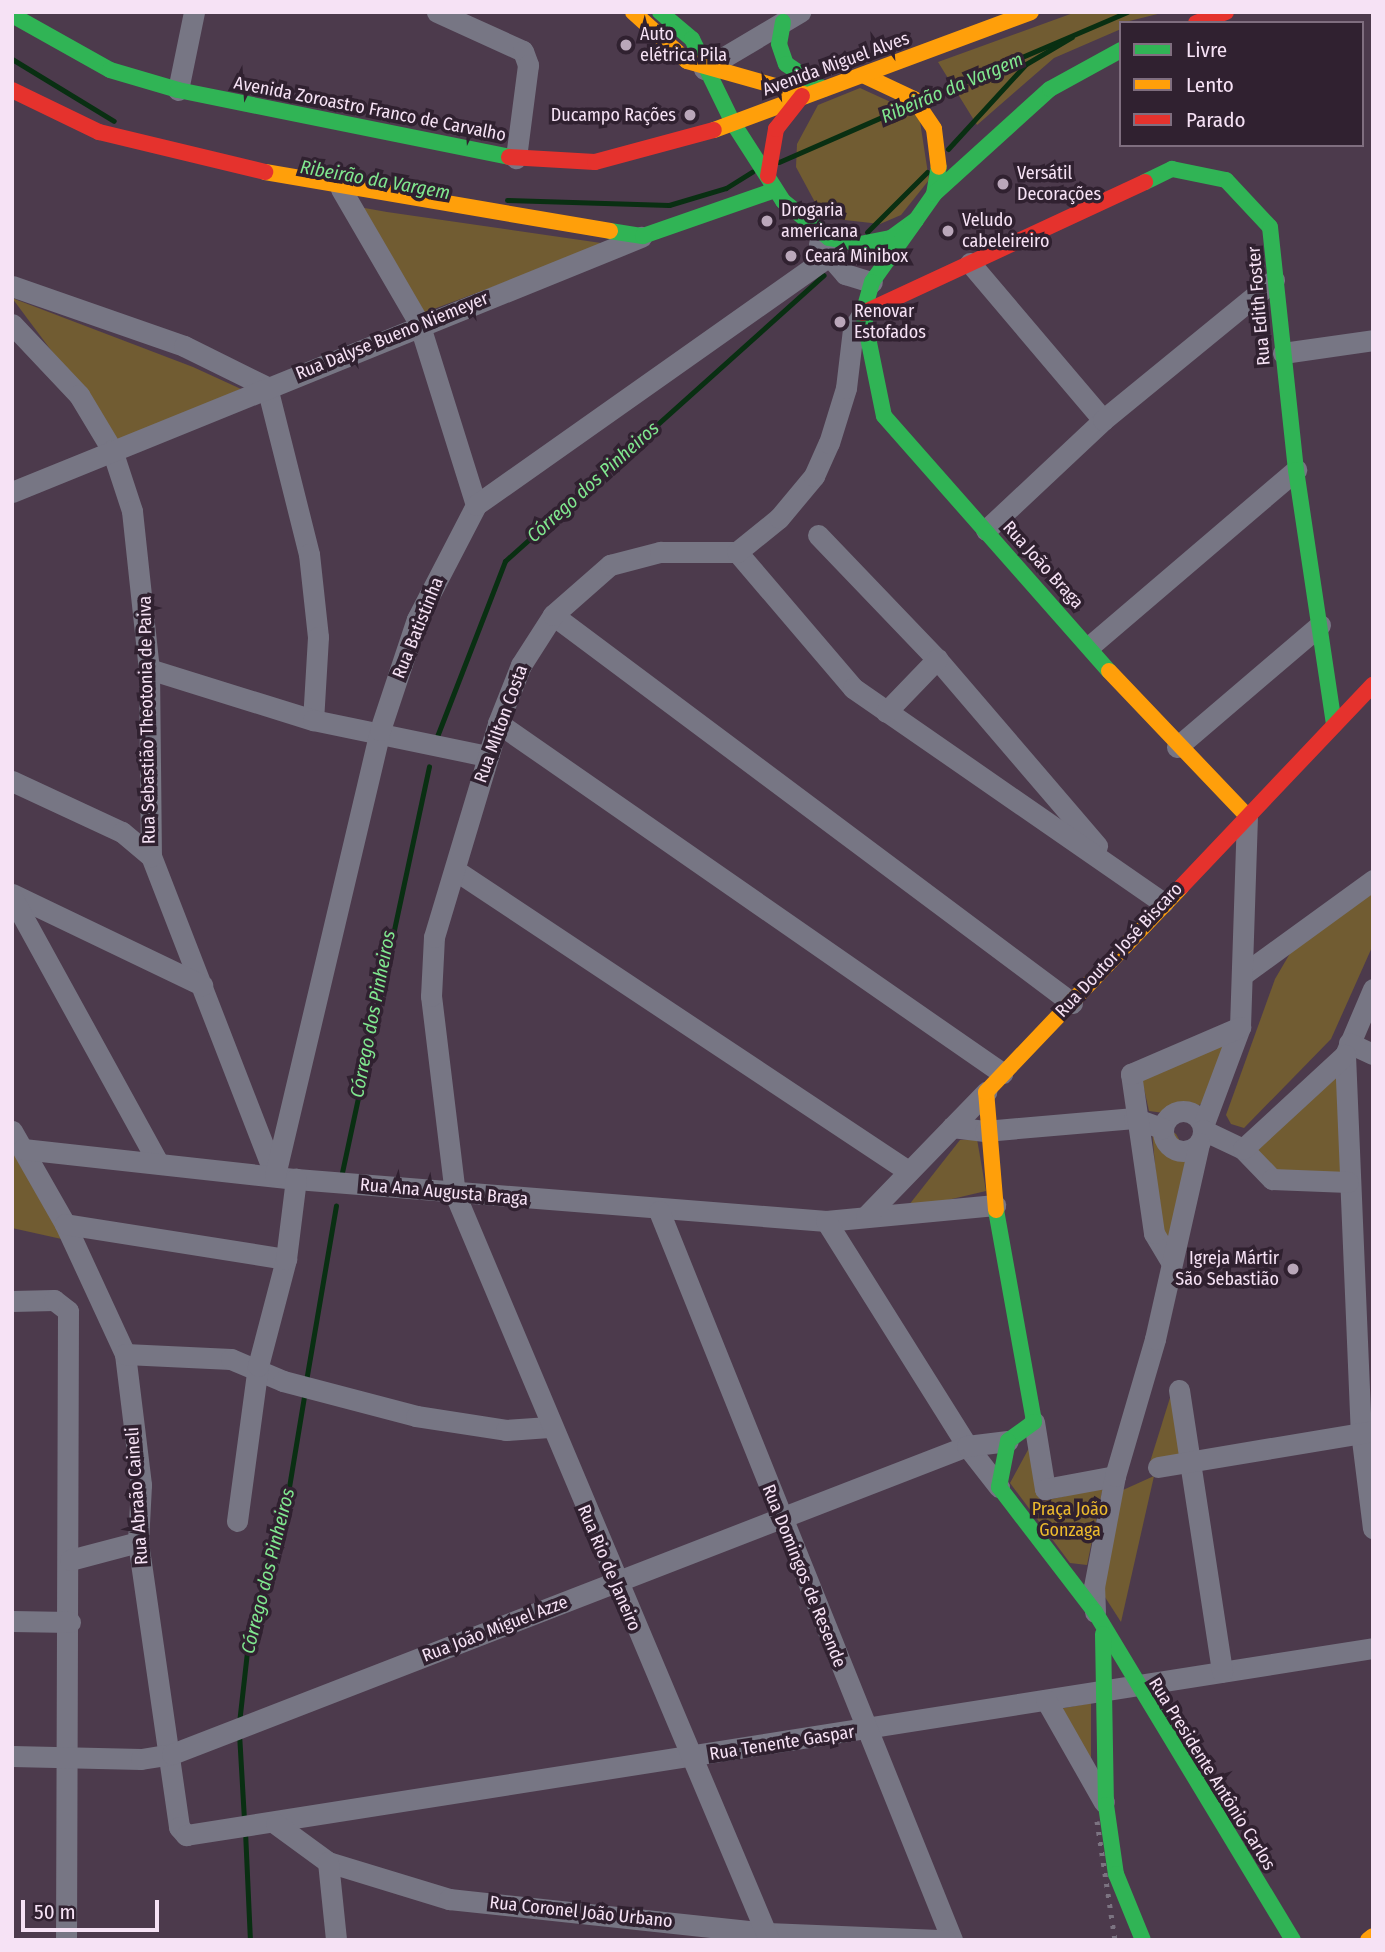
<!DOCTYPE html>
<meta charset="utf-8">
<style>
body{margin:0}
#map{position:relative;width:1385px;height:1952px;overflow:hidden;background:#4c3a4c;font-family:"Fira Sans Condensed",sans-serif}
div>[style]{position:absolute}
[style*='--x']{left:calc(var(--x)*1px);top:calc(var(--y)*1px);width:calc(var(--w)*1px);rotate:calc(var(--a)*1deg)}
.green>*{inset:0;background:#715c32}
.stream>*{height:5px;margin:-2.5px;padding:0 2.5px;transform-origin:2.5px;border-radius:2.5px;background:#092f12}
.street>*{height:21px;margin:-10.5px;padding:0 10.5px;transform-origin:10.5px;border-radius:10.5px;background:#777684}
.street>.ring{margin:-10.5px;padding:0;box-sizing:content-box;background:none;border:21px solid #777684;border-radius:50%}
.fast>*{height:16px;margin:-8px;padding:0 8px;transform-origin:8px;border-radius:8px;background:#30b455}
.slow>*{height:16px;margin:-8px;padding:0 8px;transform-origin:8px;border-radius:8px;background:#ff9f0a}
.jam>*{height:16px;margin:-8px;padding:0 8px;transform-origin:8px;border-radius:8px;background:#e5322d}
.rail>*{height:5px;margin-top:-2.5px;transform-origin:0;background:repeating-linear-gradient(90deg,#7b7381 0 3.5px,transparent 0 10.5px)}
.dots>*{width:19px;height:19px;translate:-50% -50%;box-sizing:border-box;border:4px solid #302130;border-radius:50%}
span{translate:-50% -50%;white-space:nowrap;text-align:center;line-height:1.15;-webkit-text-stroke:7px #302130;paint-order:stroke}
.poi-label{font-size:18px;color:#f6e2f5}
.left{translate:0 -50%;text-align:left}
.right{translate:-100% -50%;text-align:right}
.street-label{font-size:18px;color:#f6e2f5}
.park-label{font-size:18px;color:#ecba2d}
.water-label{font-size:19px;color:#80e78f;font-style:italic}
.frame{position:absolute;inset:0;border:14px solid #f6e2f5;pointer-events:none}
.legend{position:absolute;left:1119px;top:21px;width:245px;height:126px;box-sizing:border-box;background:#302130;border:2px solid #7f6e7f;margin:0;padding:9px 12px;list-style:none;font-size:21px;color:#f6e2f5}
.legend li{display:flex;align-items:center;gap:14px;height:35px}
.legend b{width:35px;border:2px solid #7f6e7f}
.scale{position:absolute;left:21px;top:1900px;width:138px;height:32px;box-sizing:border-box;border:4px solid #f6e2f5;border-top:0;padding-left:9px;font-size:21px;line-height:24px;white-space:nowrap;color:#f6e2f5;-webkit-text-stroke:5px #302130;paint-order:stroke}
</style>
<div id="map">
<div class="green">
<i style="clip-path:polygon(1076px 12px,1166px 12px,1121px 23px,1121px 29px,1054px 58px,977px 125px,938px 62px)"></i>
<i style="clip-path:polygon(860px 88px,919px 115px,929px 180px,901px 215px,880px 224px,836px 219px,817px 206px,796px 167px,797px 144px,818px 105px)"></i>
<i style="clip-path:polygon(359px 207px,387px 212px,608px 244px,423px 313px)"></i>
<i style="clip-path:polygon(12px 298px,193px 367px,241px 389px,119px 441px)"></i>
<i style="clip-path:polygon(1373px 887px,1373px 945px,1331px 1039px,1244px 1128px,1231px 1124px,1226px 1115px,1275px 979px,1292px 950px)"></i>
<i style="clip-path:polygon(1239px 1038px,1205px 1102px,1179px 1115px,1149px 1111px,1140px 1071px)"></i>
<i style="clip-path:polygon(1341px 1064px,1344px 1178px,1284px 1178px,1250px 1148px)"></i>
<i style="clip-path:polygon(1151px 1118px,1176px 1134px,1185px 1150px,1207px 1157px,1176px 1254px,1161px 1236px)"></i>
<i style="clip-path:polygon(977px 1139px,986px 1191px,905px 1210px,960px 1140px)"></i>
<i style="clip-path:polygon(12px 1151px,66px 1240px,12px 1228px)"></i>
<i style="clip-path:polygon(1174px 1385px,1187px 1457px,1150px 1462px)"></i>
<i style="clip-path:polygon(1029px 1448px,1040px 1502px,1103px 1487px,1087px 1565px,1070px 1563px,1010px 1483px)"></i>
<i style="clip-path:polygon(1154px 1476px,1121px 1622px,1101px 1591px,1123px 1490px)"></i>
<i style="clip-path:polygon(1091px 1703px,1091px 1790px,1059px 1709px)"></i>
</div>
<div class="stream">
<i style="--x:12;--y:59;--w:119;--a:31.3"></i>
<i style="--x:924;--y:99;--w:221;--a:-23.2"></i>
<i style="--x:948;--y:149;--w:115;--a:-47.5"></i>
<i style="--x:1026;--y:64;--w:53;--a:-30.4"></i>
<i style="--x:779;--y:162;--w:137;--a:-23.6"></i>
<i style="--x:507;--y:200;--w:162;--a:1.8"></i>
<i style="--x:669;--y:205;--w:59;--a:-16.6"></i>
<i style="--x:726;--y:188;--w:31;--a:-32"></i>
<i style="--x:867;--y:232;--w:85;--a:-45"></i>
<i style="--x:436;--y:739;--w:191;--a:-68.8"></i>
<i style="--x:505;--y:561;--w:428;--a:-41.9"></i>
<i style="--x:341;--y:1177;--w:420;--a:-77.9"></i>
<i style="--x:306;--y:1381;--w:178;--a:-80.3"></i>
<i style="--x:239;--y:1723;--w:81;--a:-83.6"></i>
<i style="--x:248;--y:1643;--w:161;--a:-75.3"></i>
<i style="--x:289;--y:1487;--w:98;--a:-80.6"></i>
<i style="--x:239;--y:1733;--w:88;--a:86.7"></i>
<i style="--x:245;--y:1831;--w:109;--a:87.4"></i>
</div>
<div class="street">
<i style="--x:437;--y:12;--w:94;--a:24.4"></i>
<i style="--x:523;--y:51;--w:15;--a:70"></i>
<i style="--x:528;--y:65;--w:94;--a:97.4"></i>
<i style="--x:704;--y:69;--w:112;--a:-30.7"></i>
<i style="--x:178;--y:90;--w:80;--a:-78.4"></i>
<i style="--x:341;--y:189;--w:155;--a:59.8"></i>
<i style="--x:419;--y:323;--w:191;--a:72.6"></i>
<i style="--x:819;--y:244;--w:40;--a:49"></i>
<i style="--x:845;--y:274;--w:28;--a:17"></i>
<i style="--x:970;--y:263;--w:206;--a:49.7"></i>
<i style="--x:12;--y:286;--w:182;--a:19.2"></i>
<i style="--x:184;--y:346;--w:93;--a:26.3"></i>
<i style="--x:267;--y:387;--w:172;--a:75.9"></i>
<i style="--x:309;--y:554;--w:83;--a:83.8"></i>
<i style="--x:318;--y:637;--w:83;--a:93.4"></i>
<i style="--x:12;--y:324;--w:98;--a:46.7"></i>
<i style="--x:79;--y:395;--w:64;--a:59"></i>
<i style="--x:112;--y:450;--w:64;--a:71.8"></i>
<i style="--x:132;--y:511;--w:159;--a:83.9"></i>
<i style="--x:149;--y:669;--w:187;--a:89.4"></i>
<i style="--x:151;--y:856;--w:342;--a:68.8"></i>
<i style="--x:1283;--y:353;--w:91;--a:-8.2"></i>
<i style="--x:12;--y:492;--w:679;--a:-22.07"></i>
<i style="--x:986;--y:530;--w:161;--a:-43.2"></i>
<i style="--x:1103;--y:420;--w:221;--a:-39.3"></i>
<i style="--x:818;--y:535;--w:172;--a:46.2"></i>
<i style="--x:937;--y:659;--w:246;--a:49.4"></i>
<i style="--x:737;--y:552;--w:179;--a:49.5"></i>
<i style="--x:853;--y:688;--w:377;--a:34.7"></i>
<i style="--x:553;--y:615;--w:648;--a:36.78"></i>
<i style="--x:1091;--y:645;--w:270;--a:-40.5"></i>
<i style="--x:149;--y:669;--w:172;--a:17.3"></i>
<i style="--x:313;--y:720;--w:178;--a:11.7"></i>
<i style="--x:886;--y:712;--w:74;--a:-46.1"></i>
<i style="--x:498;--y:723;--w:614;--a:34.78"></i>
<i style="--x:1177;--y:747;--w:188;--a:-40.5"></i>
<i style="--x:12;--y:781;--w:121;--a:24.9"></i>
<i style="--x:122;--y:832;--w:38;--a:40"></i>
<i style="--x:455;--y:870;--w:544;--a:33.6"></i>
<i style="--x:12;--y:894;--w:211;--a:25.6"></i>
<i style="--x:12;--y:897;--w:303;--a:61.2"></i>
<i style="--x:1245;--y:973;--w:158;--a:-36"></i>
<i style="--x:1373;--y:989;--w:72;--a:113"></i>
<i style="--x:1345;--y:1055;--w:377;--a:87.6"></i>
<i style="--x:1361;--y:1432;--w:97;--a:82.9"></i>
<i style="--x:1349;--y:1043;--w:26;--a:25"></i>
<i class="ring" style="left:1163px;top:1111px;width:19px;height:19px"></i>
<i style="--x:1203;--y:1126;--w:106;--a:-69.5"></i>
<i style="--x:1240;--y:1027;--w:211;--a:-88.1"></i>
<i style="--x:952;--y:1127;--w:33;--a:7"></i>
<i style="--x:985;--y:1131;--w:150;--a:-5"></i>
<i style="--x:1134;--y:1118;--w:30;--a:20"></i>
<i style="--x:1203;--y:1130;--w:44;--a:25.4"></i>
<i style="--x:1243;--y:1149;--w:42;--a:46"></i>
<i style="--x:1272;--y:1179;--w:76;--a:2.3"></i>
<i style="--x:12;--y:1131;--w:107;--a:60.3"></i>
<i style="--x:65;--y:1224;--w:143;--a:65.2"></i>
<i style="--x:125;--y:1354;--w:132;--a:83"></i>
<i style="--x:141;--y:1485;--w:57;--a:93"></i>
<i style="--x:138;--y:1542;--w:288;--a:81.8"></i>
<i style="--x:179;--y:1827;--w:11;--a:49"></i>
<i style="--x:186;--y:1835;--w:1202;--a:-8.95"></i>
<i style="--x:23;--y:1149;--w:275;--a:6.3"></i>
<i style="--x:296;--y:1179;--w:532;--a:4.53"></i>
<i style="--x:826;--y:1221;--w:170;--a:-5.4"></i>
<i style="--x:1243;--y:1149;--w:139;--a:-42.7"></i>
<i style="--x:275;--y:1175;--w:457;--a:-76.7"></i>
<i style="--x:380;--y:730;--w:117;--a:-71.6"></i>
<i style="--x:417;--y:619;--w:128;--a:-62.6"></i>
<i style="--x:476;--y:505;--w:430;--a:-35.2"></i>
<i style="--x:659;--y:1211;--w:786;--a:68.1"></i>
<i style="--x:866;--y:1216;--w:173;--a:-45.9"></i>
<i style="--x:826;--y:1221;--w:266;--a:57.9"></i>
<i style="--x:967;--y:1446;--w:52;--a:52"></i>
<i style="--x:65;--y:1224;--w:224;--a:9"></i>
<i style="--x:1170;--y:1260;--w:31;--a:-121"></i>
<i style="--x:1154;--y:1233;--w:161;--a:-98.2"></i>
<i style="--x:1131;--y:1074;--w:119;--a:-23.3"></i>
<i style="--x:12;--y:1301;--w:42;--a:-1.4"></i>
<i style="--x:54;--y:1300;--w:18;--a:38"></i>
<i style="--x:68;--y:1311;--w:629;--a:90.18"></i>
<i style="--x:125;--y:1354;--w:106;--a:2.7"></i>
<i style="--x:231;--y:1359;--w:56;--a:22.9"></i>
<i style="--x:283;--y:1381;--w:138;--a:14.7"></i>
<i style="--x:416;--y:1416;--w:91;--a:8.8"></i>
<i style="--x:506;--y:1430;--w:43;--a:-4"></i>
<i style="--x:1179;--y:1390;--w:285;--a:81.3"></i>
<i style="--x:1034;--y:1422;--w:68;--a:80.7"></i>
<i style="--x:1045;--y:1489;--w:71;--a:-10.5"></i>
<i style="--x:1158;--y:1467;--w:218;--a:-9.5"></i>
<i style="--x:237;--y:1521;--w:156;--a:-82.3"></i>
<i style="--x:258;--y:1366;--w:111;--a:-75.3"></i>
<i style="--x:286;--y:1259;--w:81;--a:-82.9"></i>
<i style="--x:70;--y:1560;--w:70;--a:-14.8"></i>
<i style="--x:1095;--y:1612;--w:25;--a:-92"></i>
<i style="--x:1094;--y:1587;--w:113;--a:-79.3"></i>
<i style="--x:1115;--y:1476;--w:143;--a:-73.7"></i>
<i style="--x:1155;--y:1339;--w:201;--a:-77.3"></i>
<i style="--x:12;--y:1621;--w:58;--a:1"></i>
<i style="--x:1046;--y:1700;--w:117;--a:60.4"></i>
<i style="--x:12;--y:1756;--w:129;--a:1.3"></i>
<i style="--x:141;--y:1759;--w:31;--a:-9"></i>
<i style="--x:172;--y:1754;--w:853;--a:-21.18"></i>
<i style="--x:967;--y:1446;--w:41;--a:-7"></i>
<i style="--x:276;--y:1824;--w:64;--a:36.2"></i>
<i style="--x:328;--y:1862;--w:127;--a:17"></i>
<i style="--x:449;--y:1899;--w:320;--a:6.1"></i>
<i style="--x:767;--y:1933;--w:178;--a:2.3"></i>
<i style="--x:328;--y:1862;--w:78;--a:84.1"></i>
<i style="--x:769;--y:1940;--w:809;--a:-112.83"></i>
<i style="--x:455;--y:1194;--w:199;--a:-96.9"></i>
<i style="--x:431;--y:996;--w:59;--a:-87.1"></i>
<i style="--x:434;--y:937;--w:223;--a:-73.3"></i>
<i style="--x:498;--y:723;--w:62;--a:-68.4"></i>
<i style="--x:521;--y:665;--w:59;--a:-57.4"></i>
<i style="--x:553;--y:615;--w:76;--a:-41.3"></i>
<i style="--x:610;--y:565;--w:52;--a:-14.6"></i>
<i style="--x:660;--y:552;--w:77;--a:0"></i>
<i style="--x:737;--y:552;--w:54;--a:-39"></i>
<i style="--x:779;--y:518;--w:55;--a:-50.2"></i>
<i style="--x:814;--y:476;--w:36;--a:-66"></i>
<i style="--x:829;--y:443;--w:58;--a:-72.8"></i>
<i style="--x:846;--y:388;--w:59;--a:-83.2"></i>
<i style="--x:853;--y:329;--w:19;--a:-58"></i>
</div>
<div class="fast">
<i style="--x:660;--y:12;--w:42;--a:40.2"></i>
<i style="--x:692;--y:39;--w:93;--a:64"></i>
<i style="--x:733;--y:123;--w:93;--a:57.3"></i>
<i style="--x:783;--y:201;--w:59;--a:38.8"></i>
<i style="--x:829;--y:238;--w:32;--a:11"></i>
<i style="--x:860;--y:244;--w:32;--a:-11"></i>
<i style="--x:891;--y:238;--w:31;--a:-36"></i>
<i style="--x:916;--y:220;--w:32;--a:-55"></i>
<i style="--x:934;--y:194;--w:27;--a:-80"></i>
<i style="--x:12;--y:15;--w:112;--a:29.3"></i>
<i style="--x:110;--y:70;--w:71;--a:16.4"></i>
<i style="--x:178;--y:90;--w:338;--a:11.4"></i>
<i style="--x:783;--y:22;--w:22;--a:100"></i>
<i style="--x:779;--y:44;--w:21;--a:71"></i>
<i style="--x:786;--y:64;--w:45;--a:34"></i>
<i style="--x:1145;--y:182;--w:30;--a:-26"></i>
<i style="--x:1172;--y:169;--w:55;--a:11.5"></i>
<i style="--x:1226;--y:180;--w:64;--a:46.9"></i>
<i style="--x:1270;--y:227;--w:244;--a:83.9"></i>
<i style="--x:1296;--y:470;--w:258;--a:81.5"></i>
<i style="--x:934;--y:194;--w:156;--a:-42.2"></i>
<i style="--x:1050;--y:89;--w:81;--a:-28.8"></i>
<i style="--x:916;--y:220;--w:76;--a:125.4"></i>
<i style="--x:872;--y:282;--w:32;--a:106"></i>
<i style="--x:863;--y:313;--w:105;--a:78.5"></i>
<i style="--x:884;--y:416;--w:340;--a:48.6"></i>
<i style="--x:610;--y:231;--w:33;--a:9"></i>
<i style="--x:643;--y:236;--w:140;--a:-19.2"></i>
<i style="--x:996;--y:1210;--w:215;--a:79.8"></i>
<i style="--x:1034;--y:1422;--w:32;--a:144"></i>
<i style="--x:1008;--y:1441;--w:47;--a:101.1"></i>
<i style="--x:999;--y:1487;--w:158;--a:52.5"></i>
<i style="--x:1095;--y:1612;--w:383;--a:58.9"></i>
<i style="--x:1103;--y:1634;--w:171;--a:89"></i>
<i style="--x:1106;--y:1805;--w:70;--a:81.8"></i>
<i style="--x:1116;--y:1874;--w:71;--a:67.8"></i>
</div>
<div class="slow">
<i style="--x:633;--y:12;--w:73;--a:42.2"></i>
<i style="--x:687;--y:61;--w:122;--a:15.8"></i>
<i style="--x:865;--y:76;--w:54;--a:25.1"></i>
<i style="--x:914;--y:99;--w:36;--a:56"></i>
<i style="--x:934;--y:129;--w:38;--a:83"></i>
<i style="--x:714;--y:130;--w:338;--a:-20.4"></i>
<i style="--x:265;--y:172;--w:350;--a:9.7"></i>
<i style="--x:1109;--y:671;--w:200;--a:46.4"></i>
<i style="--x:996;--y:1210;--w:118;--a:-94.8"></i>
<i style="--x:986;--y:1092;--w:283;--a:-46.4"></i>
<i style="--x:1368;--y:1940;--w:6;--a:-39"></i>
</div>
<div class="jam">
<i style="--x:1196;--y:23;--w:32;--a:-20"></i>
<i style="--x:12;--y:90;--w:97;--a:25.8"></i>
<i style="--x:99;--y:132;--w:171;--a:13.5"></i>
<i style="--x:509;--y:157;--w:86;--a:3.3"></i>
<i style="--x:595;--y:162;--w:123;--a:-15.1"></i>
<i style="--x:768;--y:176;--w:48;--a:-80.3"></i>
<i style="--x:776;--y:129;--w:42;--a:-51.8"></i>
<i style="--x:863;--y:313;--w:311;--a:-24.9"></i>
<i style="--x:1181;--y:887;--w:279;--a:-46.5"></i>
</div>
<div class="rail">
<i style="--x:1097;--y:1821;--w:120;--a:81.4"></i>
</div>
<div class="dots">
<i style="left:626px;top:45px;background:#baa7ba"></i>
<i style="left:690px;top:115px;background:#baa7ba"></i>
<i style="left:1003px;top:184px;background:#baa7ba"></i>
<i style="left:767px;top:221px;background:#baa7ba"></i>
<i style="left:948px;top:231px;background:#baa7ba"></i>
<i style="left:791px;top:256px;background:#baa7ba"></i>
<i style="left:840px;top:322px;background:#baa7ba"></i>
<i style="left:1293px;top:1269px;background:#baa7ba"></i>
</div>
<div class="poi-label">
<span class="left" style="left:640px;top:45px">Auto<br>elétrica Pila</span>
<span class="right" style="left:676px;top:115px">Ducampo Rações</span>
<span class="left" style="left:1017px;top:184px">Versátil<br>Decorações</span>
<span class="left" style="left:781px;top:221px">Drogaria<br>americana</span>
<span class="left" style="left:962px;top:231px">Veludo<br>cabeleireiro</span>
<span class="left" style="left:805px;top:256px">Ceará Minibox</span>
<span class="left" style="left:854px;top:322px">Renovar<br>Estofados</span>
<span class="right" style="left:1279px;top:1269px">Igreja Mártir<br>São Sebastião</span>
</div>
<div class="street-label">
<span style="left:836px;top:64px;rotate:-20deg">Avenida Miguel Alves</span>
<span style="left:370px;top:109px;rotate:11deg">Avenida Zoroastro Franco de Carvalho</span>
<span style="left:1259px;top:306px;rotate:-95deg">Rua Edith Foster</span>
<span style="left:392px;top:336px;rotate:-22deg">Rua Dalyse Bueno Niemeyer</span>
<span style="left:1043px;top:565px;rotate:48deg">Rua João Braga</span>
<span style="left:418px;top:628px;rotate:-68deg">Rua Batistinha</span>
<span style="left:147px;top:720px;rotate:-91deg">Rua Sebastião Theotonia de Paiva</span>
<span style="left:501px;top:724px;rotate:-70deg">Rua Milton Costa</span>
<span style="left:1119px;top:950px;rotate:-47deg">Rua Doutor José Biscaro</span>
<span style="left:444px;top:1192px;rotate:5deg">Rua Ana Augusta Braga</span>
<span style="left:137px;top:1496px;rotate:-94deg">Rua Abraão Caineli</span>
<span style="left:609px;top:1568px;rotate:67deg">Rua Rio de Janeiro</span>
<span style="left:804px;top:1576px;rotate:68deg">Rua Domingos de Resende</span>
<span style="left:495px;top:1629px;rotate:-21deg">Rua João Miguel Azze</span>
<span style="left:782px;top:1743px;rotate:-9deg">Rua Tenente Gaspar</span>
<span style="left:1212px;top:1774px;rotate:58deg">Rua Presidente Antônio Carlos</span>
<span style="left:581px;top:1912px;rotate:6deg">Rua Coronel João Urbano</span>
</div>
<div class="park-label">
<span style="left:1070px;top:1520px">Praça João<br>Gonzaga</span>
</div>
<div class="water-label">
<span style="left:952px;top:88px;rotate:-23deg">Ribeirão da Vargem</span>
<span style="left:375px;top:180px;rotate:10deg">Ribeirão da Vargem</span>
<span style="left:593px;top:482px;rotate:-42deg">Córrego dos Pinheiros</span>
<span style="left:373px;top:1014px;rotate:-79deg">Córrego dos Pinheiros</span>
<span style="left:268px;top:1571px;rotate:-76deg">Córrego dos Pinheiros</span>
</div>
<div class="frame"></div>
<ul class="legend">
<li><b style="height:9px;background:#30b455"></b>Livre</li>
<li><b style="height:9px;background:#ff9f0a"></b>Lento</li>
<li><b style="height:9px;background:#e5322d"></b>Parado</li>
</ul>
<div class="scale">50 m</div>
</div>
